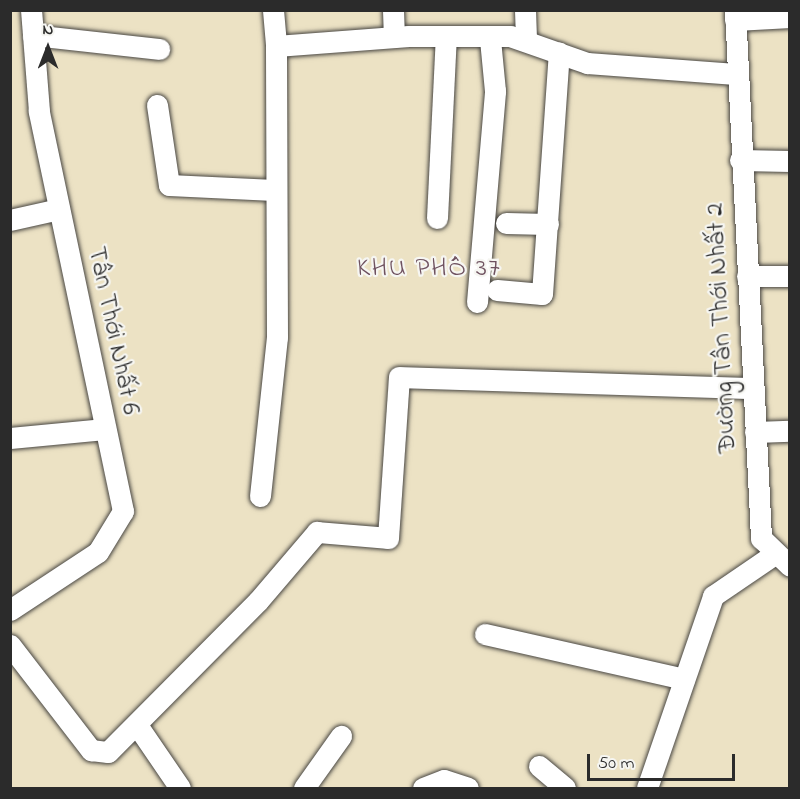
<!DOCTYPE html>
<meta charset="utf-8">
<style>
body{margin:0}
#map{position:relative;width:800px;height:799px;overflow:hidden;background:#ece2c4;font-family:"Indie Flower",sans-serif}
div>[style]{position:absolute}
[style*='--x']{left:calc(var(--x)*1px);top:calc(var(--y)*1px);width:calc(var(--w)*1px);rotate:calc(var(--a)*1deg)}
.roads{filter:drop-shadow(0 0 2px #484642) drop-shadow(0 0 2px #484642)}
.minor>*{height:21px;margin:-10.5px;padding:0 10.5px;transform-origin:10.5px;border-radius:10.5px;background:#fff}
span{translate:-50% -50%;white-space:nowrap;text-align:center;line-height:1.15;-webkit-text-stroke:4.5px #f6f6f2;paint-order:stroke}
.street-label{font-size:26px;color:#2b2b2b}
.neighbourhood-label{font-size:27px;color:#6e515f;letter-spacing:1.5px}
.frame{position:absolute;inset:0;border:12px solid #2b2b2b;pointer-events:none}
.north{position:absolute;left:18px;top:18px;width:60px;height:60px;-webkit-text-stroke:4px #f6f6f2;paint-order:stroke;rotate:0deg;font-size:16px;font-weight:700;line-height:24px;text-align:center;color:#2b2b2b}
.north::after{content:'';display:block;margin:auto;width:21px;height:27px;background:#2b2b2b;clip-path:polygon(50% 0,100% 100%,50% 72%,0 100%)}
.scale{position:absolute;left:587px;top:754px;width:148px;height:27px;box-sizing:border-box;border:3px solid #2b2b2b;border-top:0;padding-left:8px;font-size:18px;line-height:21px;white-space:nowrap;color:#2b2b2b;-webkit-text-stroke:4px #f6f6f2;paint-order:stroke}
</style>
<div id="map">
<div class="roads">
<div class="minor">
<i style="--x:273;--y:10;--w:36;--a:85"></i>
<i style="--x:276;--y:46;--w:133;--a:-4.3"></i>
<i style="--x:409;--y:36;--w:101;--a:0"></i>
<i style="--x:510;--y:36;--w:82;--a:19.3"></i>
<i style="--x:587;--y:63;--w:149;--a:4.2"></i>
<i style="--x:393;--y:10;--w:27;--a:88"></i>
<i style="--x:525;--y:10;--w:31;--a:88"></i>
<i style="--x:735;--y:10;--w:529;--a:87.18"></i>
<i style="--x:761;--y:538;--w:40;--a:44"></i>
<i style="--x:735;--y:20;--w:55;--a:-3.1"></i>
<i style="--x:33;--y:35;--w:127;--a:6.3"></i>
<i style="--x:157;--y:105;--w:81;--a:81.5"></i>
<i style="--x:169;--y:185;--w:105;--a:2.7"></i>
<i style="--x:740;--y:160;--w:50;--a:1.1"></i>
<i style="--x:437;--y:218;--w:182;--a:-87.2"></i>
<i style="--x:10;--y:220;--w:50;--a:-12.7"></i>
<i style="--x:506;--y:223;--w:42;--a:1.4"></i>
<i style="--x:747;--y:276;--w:43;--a:0"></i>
<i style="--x:497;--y:290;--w:45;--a:5.1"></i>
<i style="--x:542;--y:294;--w:242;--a:-86"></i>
<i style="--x:477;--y:302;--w:212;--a:-85.1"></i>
<i style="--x:495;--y:91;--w:52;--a:-95.5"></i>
<i style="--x:755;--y:432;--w:35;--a:-2"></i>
<i style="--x:10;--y:438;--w:95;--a:-5.4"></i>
<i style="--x:260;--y:496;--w:160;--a:-83.9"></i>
<i style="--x:277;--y:337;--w:291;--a:-90.2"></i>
<i style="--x:10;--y:610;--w:105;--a:-33.4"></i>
<i style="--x:98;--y:552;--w:48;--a:-58.6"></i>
<i style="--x:123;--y:511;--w:409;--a:-101.9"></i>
<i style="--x:39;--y:111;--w:101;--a:-94.5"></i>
<i style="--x:485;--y:634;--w:204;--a:12.7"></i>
<i style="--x:10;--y:645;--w:133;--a:52.4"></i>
<i style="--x:91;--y:750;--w:17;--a:7"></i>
<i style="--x:108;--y:752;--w:213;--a:-45.2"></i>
<i style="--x:258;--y:601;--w:91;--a:-49.5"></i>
<i style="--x:317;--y:532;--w:71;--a:4.8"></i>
<i style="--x:388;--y:538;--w:161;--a:-86.1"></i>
<i style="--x:399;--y:377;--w:354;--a:1.8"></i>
<i style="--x:137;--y:725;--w:76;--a:55.7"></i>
<i style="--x:539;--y:766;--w:34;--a:40"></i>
<i style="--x:304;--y:788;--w:64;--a:-54.6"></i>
<i style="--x:423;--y:788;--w:22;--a:-21"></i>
<i style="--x:444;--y:780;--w:25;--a:18"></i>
<i style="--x:647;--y:788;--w:203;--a:-71"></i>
<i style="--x:713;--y:596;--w:76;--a:-34.3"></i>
</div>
</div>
<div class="street-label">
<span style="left:723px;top:328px;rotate:-93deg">Đường Tân Thới Nhất 2</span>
<span style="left:112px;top:331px;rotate:78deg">Tân Thới Nhất 6</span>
</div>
<div class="neighbourhood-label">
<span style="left:429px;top:269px">KHU PHỐ 37</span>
</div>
<div class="frame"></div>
<div class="north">N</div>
<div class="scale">50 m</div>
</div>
